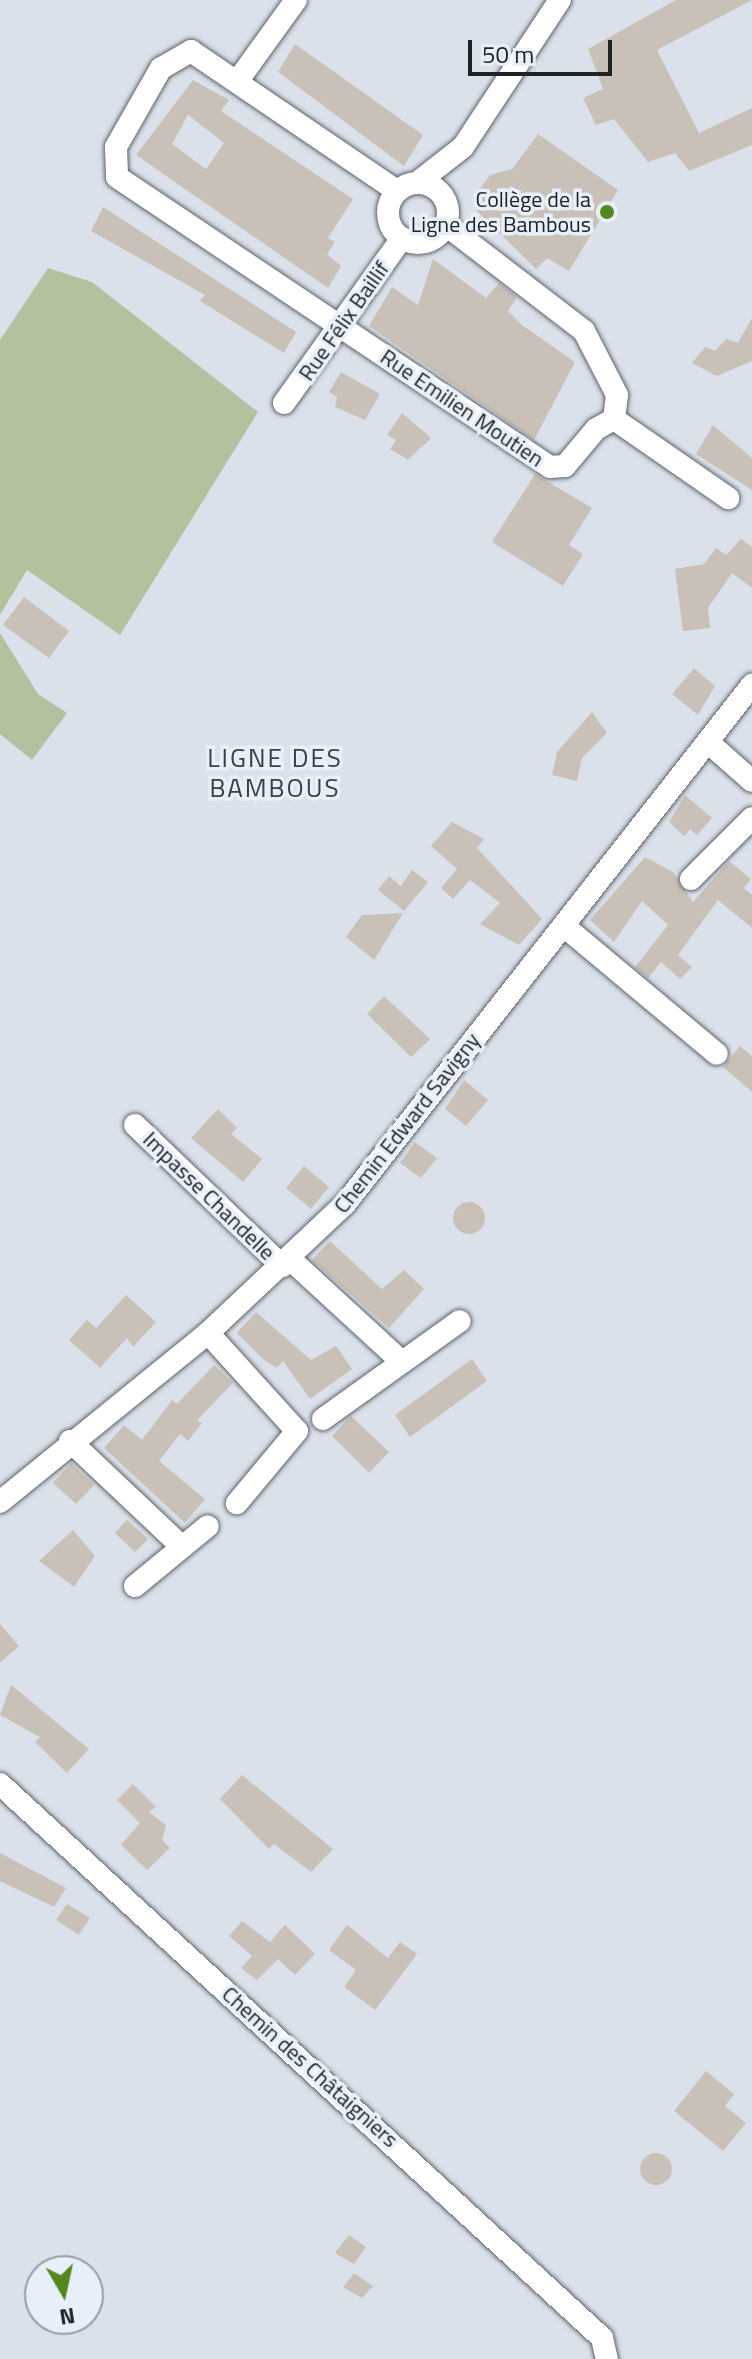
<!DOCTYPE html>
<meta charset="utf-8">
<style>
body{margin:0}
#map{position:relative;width:752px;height:2359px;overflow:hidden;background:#dae1eb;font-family:"Titillium Web",sans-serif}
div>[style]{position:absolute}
.green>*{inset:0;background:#b2c29f}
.building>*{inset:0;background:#c9c1b8}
.round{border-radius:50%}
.roads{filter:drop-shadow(0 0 2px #5d636b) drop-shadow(0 0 2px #5d636b)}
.street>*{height:22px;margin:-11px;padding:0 11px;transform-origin:11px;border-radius:11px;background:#fff}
.street>.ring{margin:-11px;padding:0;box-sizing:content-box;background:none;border:22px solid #fff;border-radius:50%}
.dots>*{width:22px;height:22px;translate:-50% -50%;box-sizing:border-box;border:4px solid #e7eff8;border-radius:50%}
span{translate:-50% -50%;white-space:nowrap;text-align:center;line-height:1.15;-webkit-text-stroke:7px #e7eff8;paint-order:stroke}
.poi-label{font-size:22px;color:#202326}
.right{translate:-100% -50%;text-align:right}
.street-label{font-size:22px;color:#202326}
.quarter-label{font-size:26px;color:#3a4048;letter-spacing:2px}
.north{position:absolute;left:24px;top:2255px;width:80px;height:80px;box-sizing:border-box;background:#e7eff8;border:2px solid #979da4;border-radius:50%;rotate:171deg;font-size:22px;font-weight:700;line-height:32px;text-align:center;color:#202326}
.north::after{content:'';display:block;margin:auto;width:28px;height:36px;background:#54871e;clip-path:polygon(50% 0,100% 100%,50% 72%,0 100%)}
.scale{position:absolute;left:468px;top:40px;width:144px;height:36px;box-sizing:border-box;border:4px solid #202326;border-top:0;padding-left:10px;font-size:24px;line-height:28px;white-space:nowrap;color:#202326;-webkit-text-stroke:6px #e7eff8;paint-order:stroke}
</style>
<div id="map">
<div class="green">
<i style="clip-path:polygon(48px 268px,92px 282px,258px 412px,120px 635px,27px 570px,0 615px,0 340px)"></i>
<i style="clip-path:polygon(0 633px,38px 694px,67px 713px,32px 760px,0 734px)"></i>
</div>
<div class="building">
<i style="clip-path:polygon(676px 0,752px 0,657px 50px,699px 133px,752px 108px,752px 145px,689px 171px,675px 153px,648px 162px,614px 119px,596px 125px,583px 98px,603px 89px,588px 49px)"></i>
<i style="clip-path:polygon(295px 44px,423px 135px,404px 166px,278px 72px)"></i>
<i style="clip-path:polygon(evenodd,193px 80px,229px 100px,221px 111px,353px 199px,328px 238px,335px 242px,327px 254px,341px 266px,328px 288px,136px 155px,193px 80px,188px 115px,224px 143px,206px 169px,172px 144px,188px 115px)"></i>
<i style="clip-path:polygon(538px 134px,618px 190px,569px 271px,547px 258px,536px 269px,477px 211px,476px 194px,490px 175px,512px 169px)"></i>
<i style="clip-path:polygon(103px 207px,296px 332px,284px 353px,200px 301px,205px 295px,91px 231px)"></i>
<i style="clip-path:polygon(433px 259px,486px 298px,499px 283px,517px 297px,508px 311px,522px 325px,575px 362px,534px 440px,369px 326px,392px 287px,418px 305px)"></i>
<i style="clip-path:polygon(752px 318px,752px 361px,717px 376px,692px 363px,705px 347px,715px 351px,726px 339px,738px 343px)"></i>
<i style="clip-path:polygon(341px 372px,380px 394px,365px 420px,335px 407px,337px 397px,329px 392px)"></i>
<i style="clip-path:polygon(402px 413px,431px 438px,408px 460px,390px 449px,396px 440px,387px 435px)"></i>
<i style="clip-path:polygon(713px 425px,752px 458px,752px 490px,696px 454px)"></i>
<i style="clip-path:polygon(535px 474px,592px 508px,569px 545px,583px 554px,563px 586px,492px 542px)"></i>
<i style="clip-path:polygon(741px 539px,752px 547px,752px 588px,732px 573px,708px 608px,710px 628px,683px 631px,675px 569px,704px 564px,716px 548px,726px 555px)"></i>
<i style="clip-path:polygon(24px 597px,69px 631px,49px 658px,3px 625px)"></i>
<i style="clip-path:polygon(694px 668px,715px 686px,698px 715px,672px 694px)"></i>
<i style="clip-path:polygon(592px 712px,607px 733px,582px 758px,577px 781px,552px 775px,557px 752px)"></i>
<i style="clip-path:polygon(685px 795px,712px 818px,697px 835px,690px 829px,684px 836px,669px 822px)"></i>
<i style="clip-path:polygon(452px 822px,484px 839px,477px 848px,542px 919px,519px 945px,480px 924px,500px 903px,470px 880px,453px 899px,441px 888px,457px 869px,431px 846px)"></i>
<i style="clip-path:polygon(645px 857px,673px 872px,693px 902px,729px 861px,751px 879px,744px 888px,752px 895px,752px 928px,718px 900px,678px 955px,692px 967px,680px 979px,661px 962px,648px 978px,635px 967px,668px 925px,642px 901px,614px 942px,590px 920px)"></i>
<i style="clip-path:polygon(412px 870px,428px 882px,404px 911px,378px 890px,389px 876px,401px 886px)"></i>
<i style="clip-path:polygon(403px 913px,374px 960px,346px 937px,362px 915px)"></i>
<i style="clip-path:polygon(384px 996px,430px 1039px,411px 1057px,367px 1014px)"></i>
<i style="clip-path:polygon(740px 1046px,752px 1056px,752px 1092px,723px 1067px)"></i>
<i style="clip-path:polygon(464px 1080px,488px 1100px,466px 1126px,445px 1109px)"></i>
<i style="clip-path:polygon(218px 1109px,237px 1128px,231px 1134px,262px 1159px,243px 1182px,191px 1138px)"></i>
<i style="clip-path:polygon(415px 1142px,437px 1158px,421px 1178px,400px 1163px)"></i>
<i style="clip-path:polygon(304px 1166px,329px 1187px,311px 1209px,286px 1188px)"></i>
<i class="round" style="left:453px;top:1202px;width:32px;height:32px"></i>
<i style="clip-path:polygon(330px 1241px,382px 1289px,404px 1270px,424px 1289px,389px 1328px,312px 1260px)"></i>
<i style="clip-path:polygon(126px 1295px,156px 1322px,133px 1347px,127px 1338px,100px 1368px,69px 1340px,87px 1320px,96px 1328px)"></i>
<i style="clip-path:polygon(256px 1312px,311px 1360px,336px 1346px,352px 1369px,310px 1399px,283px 1361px,277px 1368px,264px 1360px,237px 1333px)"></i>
<i style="clip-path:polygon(472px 1359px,487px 1381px,410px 1437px,395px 1415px)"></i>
<i style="clip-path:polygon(214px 1365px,233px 1383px,197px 1420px,202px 1423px,188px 1441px,180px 1434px,159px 1461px,205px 1499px,185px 1523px,104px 1448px,124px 1425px,142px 1440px,172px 1400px,177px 1404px)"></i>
<i style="clip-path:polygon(351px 1416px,389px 1452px,369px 1473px,332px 1436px)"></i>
<i style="clip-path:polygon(71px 1463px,94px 1485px,76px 1504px,53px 1483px)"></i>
<i style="clip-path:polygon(127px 1520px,148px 1539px,135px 1552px,115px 1533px)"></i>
<i style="clip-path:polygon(73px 1530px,95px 1556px,74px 1587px,39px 1561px)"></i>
<i style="clip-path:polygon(0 1624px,19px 1646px,0 1663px)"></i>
<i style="clip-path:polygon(11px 1685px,89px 1749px,67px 1773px,35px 1742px,40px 1737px,0 1715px)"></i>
<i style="clip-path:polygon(242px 1775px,333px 1849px,311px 1872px,274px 1844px,269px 1849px,220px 1799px)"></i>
<i style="clip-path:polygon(133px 1784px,156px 1807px,149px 1812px,166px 1825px,162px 1840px,170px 1848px,147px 1870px,121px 1845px,140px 1823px,117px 1800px)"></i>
<i style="clip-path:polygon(0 1853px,66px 1888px,54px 1907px,0 1881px)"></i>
<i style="clip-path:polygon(67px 1904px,90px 1918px,79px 1935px,56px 1920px)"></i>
<i style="clip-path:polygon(242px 1921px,270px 1942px,285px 1925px,315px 1954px,295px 1975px,278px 1959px,257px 1980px,241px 1968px,252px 1956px,229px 1936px)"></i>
<i style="clip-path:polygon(347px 1925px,388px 1958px,400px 1942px,417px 1954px,375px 2010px,344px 1987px,356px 1970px,329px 1950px)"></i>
<i style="clip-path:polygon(706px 2071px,734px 2094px,725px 2106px,746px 2123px,723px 2151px,674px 2111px)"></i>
<i class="round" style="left:640px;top:2153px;width:32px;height:32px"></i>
<i style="clip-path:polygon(349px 2235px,366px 2247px,354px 2264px,335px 2253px)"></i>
<i style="clip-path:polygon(354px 2273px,373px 2286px,362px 2298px,343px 2287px)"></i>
</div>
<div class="roads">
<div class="street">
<i style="left:239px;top:79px;width:97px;rotate:-54.2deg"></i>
<i style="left:417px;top:183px;width:58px;rotate:-38deg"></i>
<i style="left:463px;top:147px;width:176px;rotate:-56.6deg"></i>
<i class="ring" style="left:388px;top:183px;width:38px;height:38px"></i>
<i style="left:397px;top:191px;width:249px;rotate:-145.8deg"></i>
<i style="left:191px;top:51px;width:34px;rotate:150deg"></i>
<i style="left:161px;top:68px;width:91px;rotate:119.7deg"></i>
<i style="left:116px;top:147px;width:30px;rotate:88deg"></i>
<i style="left:117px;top:177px;width:521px;rotate:33.81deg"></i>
<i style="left:550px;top:467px;width:15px;rotate:-4deg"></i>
<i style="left:565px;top:466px;width:48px;rotate:-50deg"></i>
<i style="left:596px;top:429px;width:21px;rotate:-29deg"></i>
<i style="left:446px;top:225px;width:174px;rotate:37.5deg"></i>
<i style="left:584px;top:331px;width:72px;rotate:62.7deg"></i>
<i style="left:617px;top:395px;width:24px;rotate:97deg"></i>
<i style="left:284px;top:403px;width:203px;rotate:-54.4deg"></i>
<i style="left:614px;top:419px;width:139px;rotate:34.7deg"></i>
<i style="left:709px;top:743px;width:57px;rotate:41.5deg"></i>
<i style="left:691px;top:879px;width:86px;rotate:-45deg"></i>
<i style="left:564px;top:926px;width:199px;rotate:39.9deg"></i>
<i style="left:135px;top:1125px;width:204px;rotate:43.8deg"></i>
<i style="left:290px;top:1259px;width:152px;rotate:42.6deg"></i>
<i style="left:208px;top:1333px;width:132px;rotate:47.8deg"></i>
<i style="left:297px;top:1431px;width:94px;rotate:129.8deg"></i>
<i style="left:323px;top:1419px;width:168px;rotate:-35.6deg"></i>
<i style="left:70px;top:1441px;width:154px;rotate:43.4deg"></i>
<i style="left:0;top:1502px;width:268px;rotate:-39.1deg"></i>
<i style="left:208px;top:1333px;width:188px;rotate:-43.3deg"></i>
<i style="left:345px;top:1204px;width:660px;rotate:-51.9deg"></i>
<i style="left:135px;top:1586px;width:94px;rotate:-39.4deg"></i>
<i style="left:0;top:1784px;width:818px;rotate:42.62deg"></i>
<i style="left:602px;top:2338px;width:22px;rotate:77deg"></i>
</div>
</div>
<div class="dots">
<i style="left:607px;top:212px;background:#54871e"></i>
</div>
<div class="poi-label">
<span class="right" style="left:591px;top:212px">Collège de la<br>Ligne des Bambous</span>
</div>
<div class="street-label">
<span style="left:344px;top:321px;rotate:-55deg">Rue Félix Baillif</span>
<span style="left:462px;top:408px;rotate:34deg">Rue Emilien Moutien</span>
<span style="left:407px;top:1123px;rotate:-52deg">Chemin Edward Savigny</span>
<span style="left:209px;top:1196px;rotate:44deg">Impasse Chandelle</span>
<span style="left:310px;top:2067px;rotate:42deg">Chemin des Châtaigniers</span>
</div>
<div class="quarter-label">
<span style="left:275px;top:773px">LIGNE DES<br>BAMBOUS</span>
</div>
<div class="north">N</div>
<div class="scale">50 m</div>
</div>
